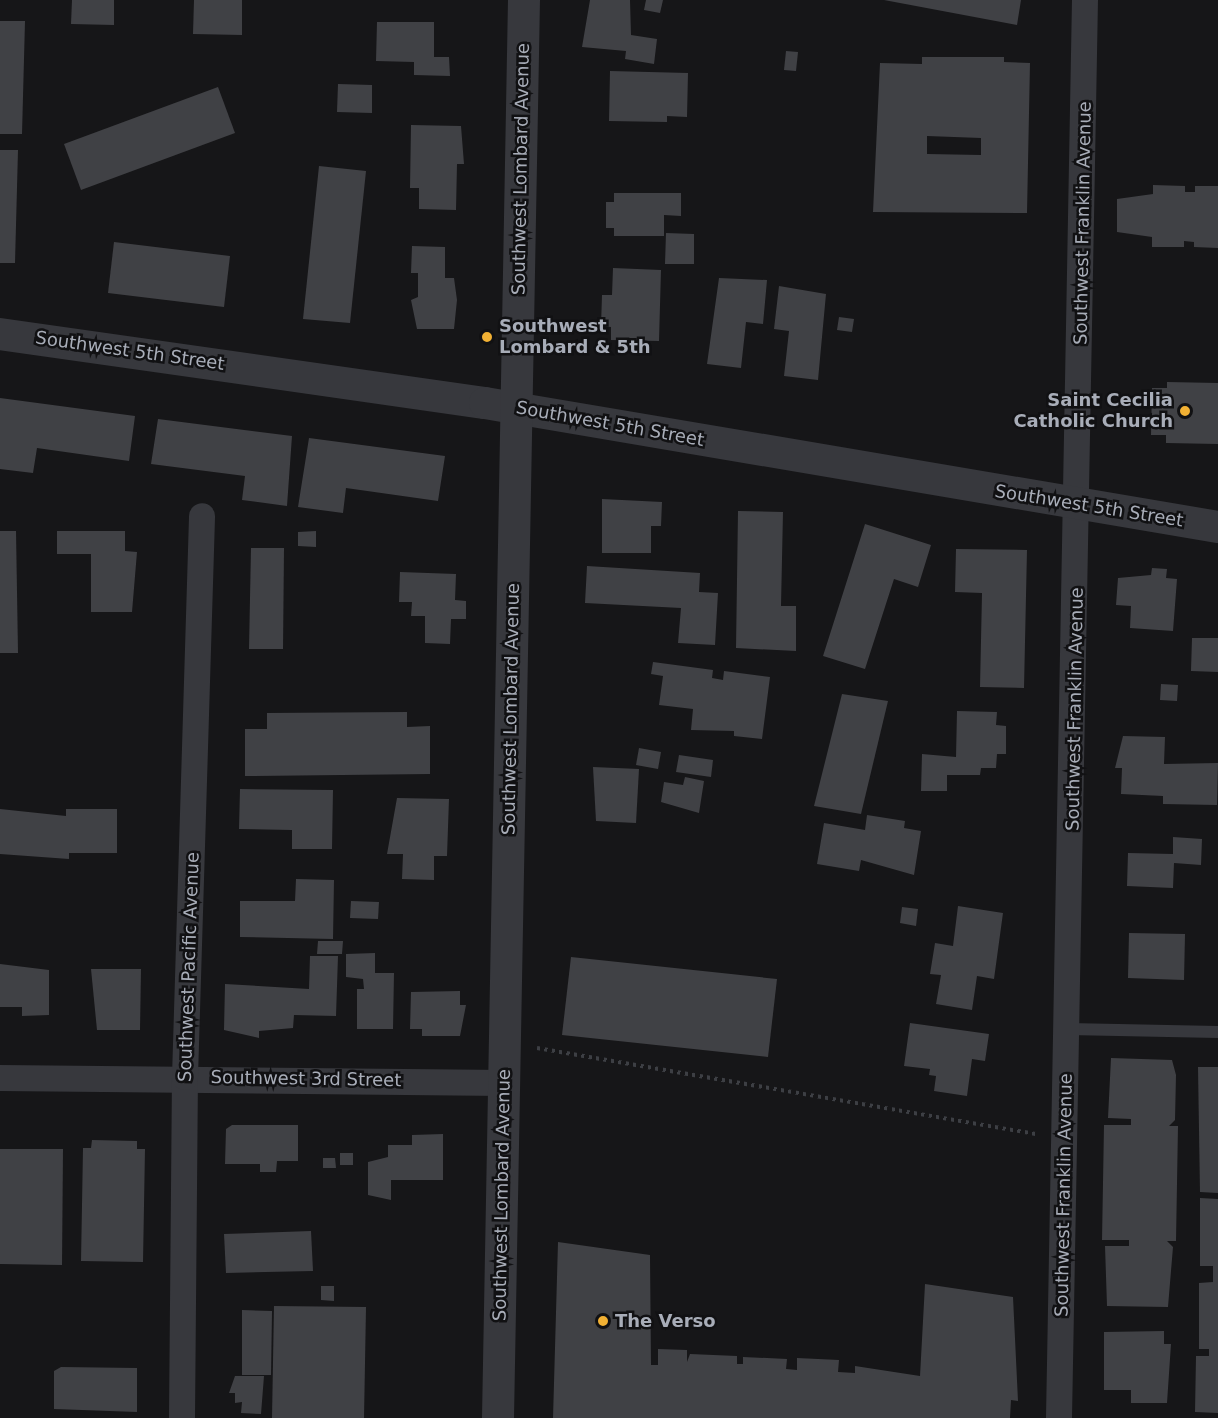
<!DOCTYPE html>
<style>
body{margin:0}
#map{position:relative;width:1218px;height:1418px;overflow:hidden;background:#161618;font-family:"DejaVu Sans",sans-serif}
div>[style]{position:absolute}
.building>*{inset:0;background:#404145}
.path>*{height:4px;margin-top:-2px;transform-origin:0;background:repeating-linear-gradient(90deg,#3d3f44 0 3px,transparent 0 7.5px)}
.service>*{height:12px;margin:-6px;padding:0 6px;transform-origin:6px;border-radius:6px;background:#37383d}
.minor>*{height:26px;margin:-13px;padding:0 13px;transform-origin:13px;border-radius:13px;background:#37383d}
.tertiary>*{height:32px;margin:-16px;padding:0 16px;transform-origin:16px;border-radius:16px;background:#37383d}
.dots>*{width:16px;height:16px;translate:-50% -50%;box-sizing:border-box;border:3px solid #111113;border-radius:50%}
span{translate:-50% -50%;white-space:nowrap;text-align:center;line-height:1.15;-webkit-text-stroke:5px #111113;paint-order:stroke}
.street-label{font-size:18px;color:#a8adb8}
.poi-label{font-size:18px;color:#a8adb8;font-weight:700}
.left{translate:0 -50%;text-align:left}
.right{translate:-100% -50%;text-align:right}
</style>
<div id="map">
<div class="building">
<i style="clip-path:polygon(72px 0,114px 0,114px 25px,71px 24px)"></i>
<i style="clip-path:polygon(194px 0,242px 0,242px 35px,193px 34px)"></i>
<i style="clip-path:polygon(590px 0,630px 0,631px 35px,657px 39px,654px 64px,625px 59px,626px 51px,582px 47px)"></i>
<i style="clip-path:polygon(646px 0,663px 0,660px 13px,644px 10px)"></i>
<i style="clip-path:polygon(884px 0,1021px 0,1017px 25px)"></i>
<i style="clip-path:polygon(0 21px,25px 21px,22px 134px,0 134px)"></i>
<i style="clip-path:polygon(377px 22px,434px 22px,434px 57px,449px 57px,450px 76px,414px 75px,414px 62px,376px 61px)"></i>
<i style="clip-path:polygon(786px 51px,798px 52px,796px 71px,784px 70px)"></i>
<i style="clip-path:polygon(evenodd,922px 57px,1004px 57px,1004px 62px,1030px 63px,1027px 213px,873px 212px,880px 63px,922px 64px,922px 57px,927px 136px,981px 138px,981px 155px,927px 154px,927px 136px)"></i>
<i style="clip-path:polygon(610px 71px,688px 73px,687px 117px,667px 116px,667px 122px,609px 121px)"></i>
<i style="clip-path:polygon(338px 84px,372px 85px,372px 113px,337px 112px)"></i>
<i style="clip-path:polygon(218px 87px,235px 133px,81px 190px,64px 144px)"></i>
<i style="clip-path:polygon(411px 125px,461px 126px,464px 164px,457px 164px,456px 210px,419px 209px,419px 188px,410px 188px)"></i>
<i style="clip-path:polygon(0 150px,18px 150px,15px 263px,0 263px)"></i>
<i style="clip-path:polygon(319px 166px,366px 171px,350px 323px,303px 319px)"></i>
<i style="clip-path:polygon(1153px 185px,1185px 186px,1185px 192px,1195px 192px,1195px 186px,1218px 186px,1218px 248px,1194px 247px,1194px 242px,1184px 241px,1184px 247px,1152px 247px,1152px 237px,1117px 232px,1117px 199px,1153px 194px)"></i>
<i style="clip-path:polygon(614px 193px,681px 193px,681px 216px,664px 215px,664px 236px,614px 236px,614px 228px,606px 228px,606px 202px,614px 202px)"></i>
<i style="clip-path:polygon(666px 233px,694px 234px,694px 264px,665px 264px)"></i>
<i style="clip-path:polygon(114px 242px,230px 256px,224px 307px,108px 293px)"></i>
<i style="clip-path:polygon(412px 246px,445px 247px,445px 278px,454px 278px,457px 300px,454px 329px,417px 329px,411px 300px,418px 297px,418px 273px,411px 273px)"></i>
<i style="clip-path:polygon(613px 268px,661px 270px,659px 341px,611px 340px,611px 327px,601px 326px,602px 295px,612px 295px)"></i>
<i style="clip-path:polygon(719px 278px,767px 280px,763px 324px,746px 322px,741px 368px,707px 364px)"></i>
<i style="clip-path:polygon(779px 286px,826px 294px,818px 380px,784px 376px,789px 331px,774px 329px)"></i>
<i style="clip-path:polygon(839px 317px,854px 319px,852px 332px,837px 330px)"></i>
<i style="clip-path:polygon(1167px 382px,1218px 383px,1218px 444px,1166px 443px,1166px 435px,1151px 435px,1152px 388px,1167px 388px)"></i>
<i style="clip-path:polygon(0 398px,135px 416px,129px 461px,37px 448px,33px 473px,0 469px)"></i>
<i style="clip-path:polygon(158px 419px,292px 436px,287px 506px,242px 500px,245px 476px,151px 464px)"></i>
<i style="clip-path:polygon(309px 438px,445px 456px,438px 501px,346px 488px,343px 513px,298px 507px)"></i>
<i style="clip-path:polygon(602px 499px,662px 502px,661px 526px,651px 526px,651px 553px,602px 553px)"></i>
<i style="clip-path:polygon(738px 511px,783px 512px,781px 606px,796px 606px,796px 651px,736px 648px)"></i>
<i style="clip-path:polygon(865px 524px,931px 545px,918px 587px,894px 579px,865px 669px,823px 656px)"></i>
<i style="clip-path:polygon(0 531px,16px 531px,18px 653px,0 653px)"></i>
<i style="clip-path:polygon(57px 531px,125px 531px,125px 551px,137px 552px,132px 612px,91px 612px,91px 554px,57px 554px)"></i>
<i style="clip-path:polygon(316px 531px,316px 547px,298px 546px,298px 532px)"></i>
<i style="clip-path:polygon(251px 548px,284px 548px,283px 649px,249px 649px)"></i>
<i style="clip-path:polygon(956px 549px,1027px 550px,1024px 688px,980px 687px,982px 593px,955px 592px)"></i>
<i style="clip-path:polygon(587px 566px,700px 573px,699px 592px,718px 593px,715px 645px,678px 643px,681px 608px,585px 603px)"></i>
<i style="clip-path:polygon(1152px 568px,1167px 569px,1166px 578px,1177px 579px,1173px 631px,1130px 628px,1131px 606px,1116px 605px,1118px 578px,1151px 575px)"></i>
<i style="clip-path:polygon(400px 572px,456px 574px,455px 600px,466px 601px,466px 619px,451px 619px,450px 644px,425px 643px,425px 616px,411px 616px,412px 602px,399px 602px)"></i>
<i style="clip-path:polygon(1192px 638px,1218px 638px,1218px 672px,1191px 671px)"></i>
<i style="clip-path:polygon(653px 662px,713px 670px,712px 678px,723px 680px,724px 671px,770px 677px,762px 739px,734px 736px,734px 731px,691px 730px,693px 709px,659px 705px,663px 676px,651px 674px)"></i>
<i style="clip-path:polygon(1161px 684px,1178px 685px,1177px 701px,1160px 700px)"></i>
<i style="clip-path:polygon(842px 694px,888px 701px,861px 814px,814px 806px)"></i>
<i style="clip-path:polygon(957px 711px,997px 712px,996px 725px,1006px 726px,1006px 754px,997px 754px,996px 768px,981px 768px,980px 775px,947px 775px,947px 791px,921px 791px,922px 754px,956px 757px)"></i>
<i style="clip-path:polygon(407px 712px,407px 727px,430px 726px,430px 774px,245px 776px,245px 729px,267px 729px,267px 713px)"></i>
<i style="clip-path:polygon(1123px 736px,1165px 737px,1164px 764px,1218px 763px,1217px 805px,1163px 804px,1163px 796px,1121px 794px,1122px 768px,1115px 768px)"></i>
<i style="clip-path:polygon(639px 748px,661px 752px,658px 769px,636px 765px)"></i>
<i style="clip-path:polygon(679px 755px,713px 760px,711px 777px,676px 772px)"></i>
<i style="clip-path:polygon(593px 767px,639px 769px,636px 823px,596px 821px)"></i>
<i style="clip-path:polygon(685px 777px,704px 781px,699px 813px,661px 802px,664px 782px,683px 785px)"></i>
<i style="clip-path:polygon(240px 789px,333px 790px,332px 849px,292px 849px,292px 830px,239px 829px)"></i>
<i style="clip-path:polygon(397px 798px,449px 799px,447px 856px,434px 856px,434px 880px,402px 879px,403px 854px,387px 854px)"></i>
<i style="clip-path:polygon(0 809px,66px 816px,66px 809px,117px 809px,117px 853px,69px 853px,69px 859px,0 854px)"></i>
<i style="clip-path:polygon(867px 815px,905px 821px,904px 828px,921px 831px,914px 875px,861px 860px,859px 871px,817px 864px,824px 823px,865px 830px)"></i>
<i style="clip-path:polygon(1173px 837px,1202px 839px,1201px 865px,1174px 863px,1173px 888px,1127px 886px,1128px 853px,1173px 854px)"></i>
<i style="clip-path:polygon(296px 879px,334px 880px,333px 939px,240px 937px,240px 901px,295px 901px)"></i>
<i style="clip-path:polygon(351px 901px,379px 902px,378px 919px,350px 918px)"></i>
<i style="clip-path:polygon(958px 906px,1003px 913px,994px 979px,977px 976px,972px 1010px,936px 1004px,941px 975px,930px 974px,935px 943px,953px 946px)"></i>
<i style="clip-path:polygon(902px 907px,918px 909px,916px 926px,900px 923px)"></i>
<i style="clip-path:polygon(1129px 933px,1185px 934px,1184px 980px,1128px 978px)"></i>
<i style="clip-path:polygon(318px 941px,343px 941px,342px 954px,317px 954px)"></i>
<i style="clip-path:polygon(375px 953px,375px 973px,394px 973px,393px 1029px,357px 1029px,357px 989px,364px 989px,363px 979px,346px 977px,346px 954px)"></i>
<i style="clip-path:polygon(310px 956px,338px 956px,336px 1016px,294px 1015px,293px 1028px,259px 1031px,259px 1038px,224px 1030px,225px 984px,309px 989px)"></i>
<i style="clip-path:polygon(571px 957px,777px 979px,768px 1057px,562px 1035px)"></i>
<i style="clip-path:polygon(0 964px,49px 970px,49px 1015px,22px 1016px,22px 1007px,0 1007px)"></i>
<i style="clip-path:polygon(91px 969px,141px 969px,140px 1030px,97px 1030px)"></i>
<i style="clip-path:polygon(460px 991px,460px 1005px,466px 1005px,460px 1036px,422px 1036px,422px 1029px,410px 1029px,411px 992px)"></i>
<i style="clip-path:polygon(910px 1023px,989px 1034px,985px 1061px,972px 1059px,967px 1096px,934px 1091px,936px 1076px,929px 1075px,930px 1069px,904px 1066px)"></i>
<i style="clip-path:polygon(1111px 1058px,1172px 1060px,1176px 1075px,1175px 1120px,1169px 1126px,1178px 1126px,1176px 1241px,1167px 1241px,1173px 1247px,1168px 1307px,1107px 1306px,1105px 1246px,1129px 1246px,1129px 1240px,1102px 1240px,1104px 1125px,1131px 1125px,1131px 1119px,1108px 1118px)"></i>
<i style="clip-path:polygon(1198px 1067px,1218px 1067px,1218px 1193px,1200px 1192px)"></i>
<i style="clip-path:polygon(232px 1125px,298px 1125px,298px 1161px,277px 1161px,276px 1172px,260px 1172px,260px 1164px,225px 1164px,226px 1129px)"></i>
<i style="clip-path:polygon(443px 1134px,443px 1180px,391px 1180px,391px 1200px,368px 1195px,368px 1162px,388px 1157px,388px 1145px,412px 1145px,412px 1135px)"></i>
<i style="clip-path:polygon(92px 1140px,137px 1141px,137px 1149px,145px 1149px,143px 1262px,81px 1261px,83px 1148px,91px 1148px)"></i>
<i style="clip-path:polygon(0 1149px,63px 1149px,62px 1265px,0 1264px)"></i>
<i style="clip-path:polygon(340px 1153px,353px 1153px,353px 1165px,340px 1165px)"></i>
<i style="clip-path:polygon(323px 1158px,335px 1158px,336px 1168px,323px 1168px)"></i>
<i style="clip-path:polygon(1200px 1198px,1218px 1199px,1218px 1413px,1195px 1412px,1196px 1356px,1209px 1356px,1209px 1349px,1199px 1349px,1199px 1283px,1213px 1282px,1213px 1266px,1200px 1266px)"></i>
<i style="clip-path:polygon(311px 1231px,313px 1271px,226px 1273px,224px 1234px)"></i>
<i style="clip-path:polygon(558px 1242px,650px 1255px,651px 1365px,658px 1365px,658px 1349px,687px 1350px,687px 1362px,690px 1354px,737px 1356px,737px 1364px,743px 1364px,743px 1357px,787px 1359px,786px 1369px,797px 1370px,797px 1358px,839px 1360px,838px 1372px,855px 1373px,855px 1366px,920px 1376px,925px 1284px,1013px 1297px,1018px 1401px,1011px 1400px,1010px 1418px,553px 1418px)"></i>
<i style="clip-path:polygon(321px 1286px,334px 1286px,334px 1301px,321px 1300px)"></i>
<i style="clip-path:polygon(274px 1306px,366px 1307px,364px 1418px,272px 1418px)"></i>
<i style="clip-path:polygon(242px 1310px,272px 1311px,271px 1375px,242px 1375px)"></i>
<i style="clip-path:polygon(1164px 1331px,1164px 1344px,1171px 1344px,1167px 1403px,1131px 1403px,1131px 1390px,1104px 1390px,1104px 1332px)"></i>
<i style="clip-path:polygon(61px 1367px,137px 1368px,137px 1412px,54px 1409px,54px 1371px)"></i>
<i style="clip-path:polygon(235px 1376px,264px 1376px,261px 1414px,241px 1413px,242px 1402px,235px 1403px,235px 1393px,229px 1393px)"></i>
</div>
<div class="path">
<i style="left:537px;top:1048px;width:506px;rotate:9.78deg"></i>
</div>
<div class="service">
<i style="left:1068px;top:1029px;width:150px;rotate:1.1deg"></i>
</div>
<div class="minor">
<i style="left:0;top:1078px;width:505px;rotate:0.57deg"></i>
<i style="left:182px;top:1418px;width:341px;rotate:-89.5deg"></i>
<i style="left:185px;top:1077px;width:561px;rotate:-88.26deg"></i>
<i style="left:1059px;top:1418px;width:1418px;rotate:-88.95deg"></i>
</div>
<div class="tertiary">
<i style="left:0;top:334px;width:490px;rotate:8.1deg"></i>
<i style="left:485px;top:403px;width:743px;rotate:9.6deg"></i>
<i style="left:498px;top:1418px;width:1418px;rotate:-88.95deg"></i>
</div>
<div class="dots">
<i style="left:487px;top:337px;background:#f2b134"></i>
<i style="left:1185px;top:411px;background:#f2b134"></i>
<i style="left:603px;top:1321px;background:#f2b134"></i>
</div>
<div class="street-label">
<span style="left:521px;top:169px;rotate:-89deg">Southwest Lombard Avenue</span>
<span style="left:1083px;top:223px;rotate:-89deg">Southwest Franklin Avenue</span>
<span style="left:130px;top:351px;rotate:8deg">Southwest 5th Street</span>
<span style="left:610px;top:424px;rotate:10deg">Southwest 5th Street</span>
<span style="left:1089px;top:506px;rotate:9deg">Southwest 5th Street</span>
<span style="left:511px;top:709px;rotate:-89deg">Southwest Lombard Avenue</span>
<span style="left:1075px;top:709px;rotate:-89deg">Southwest Franklin Avenue</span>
<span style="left:189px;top:967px;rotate:-88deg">Southwest Pacific Avenue</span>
<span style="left:306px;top:1079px;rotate:1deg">Southwest 3rd Street</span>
<span style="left:502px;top:1195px;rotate:-89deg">Southwest Lombard Avenue</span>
<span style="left:1064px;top:1195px;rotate:-89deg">Southwest Franklin Avenue</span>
</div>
<div class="poi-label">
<span class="left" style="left:499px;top:337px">Southwest<br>Lombard &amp; 5th</span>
<span class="right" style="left:1173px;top:411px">Saint Cecilia<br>Catholic Church</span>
<span class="left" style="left:615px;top:1321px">The Verso</span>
</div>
</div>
